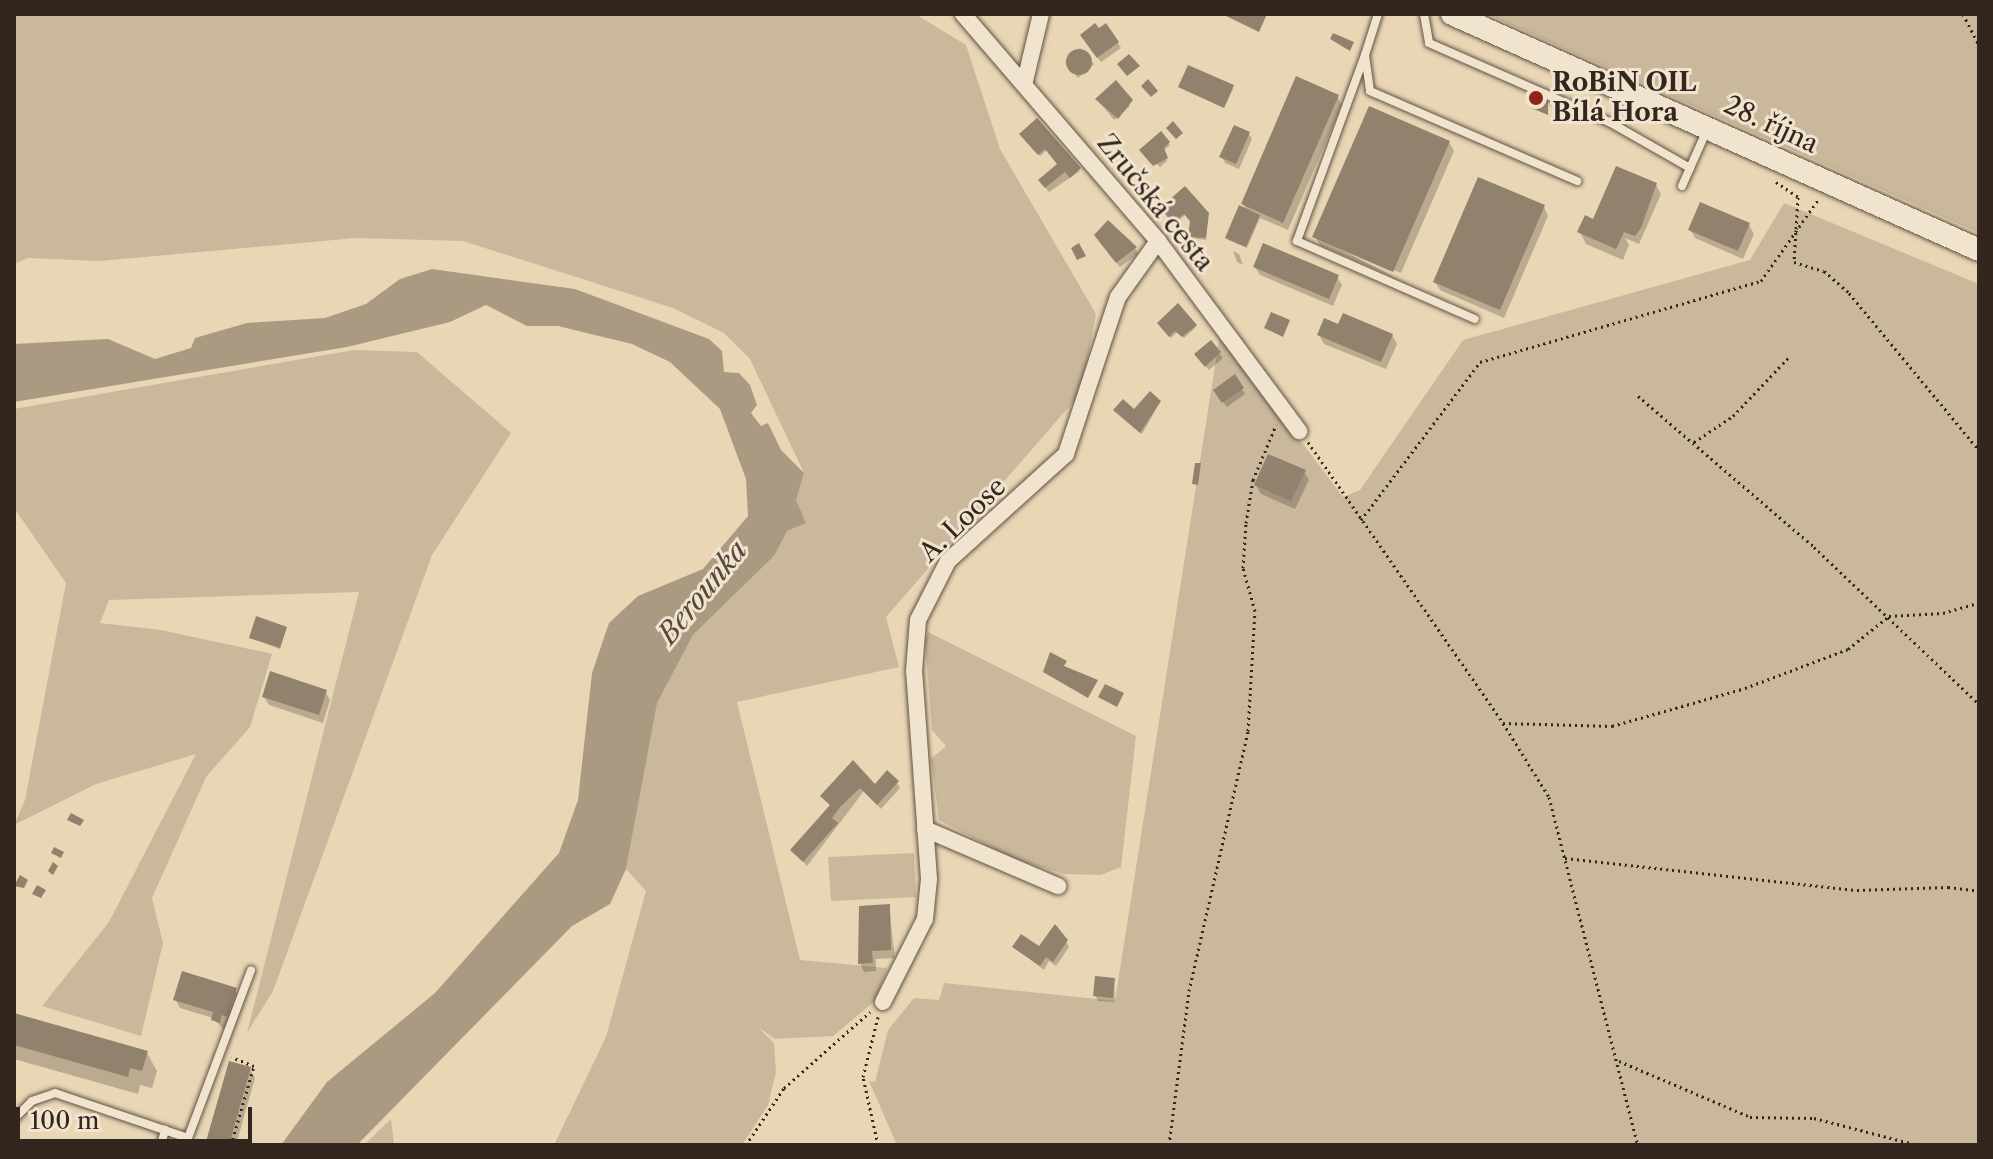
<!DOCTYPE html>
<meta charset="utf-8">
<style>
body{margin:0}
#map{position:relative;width:1993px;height:1159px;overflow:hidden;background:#e9d6b5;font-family:"Libre Caslon Text",serif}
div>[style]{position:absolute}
.green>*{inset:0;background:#cab89c}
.water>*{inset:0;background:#ab9a82}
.shadow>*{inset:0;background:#0003}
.building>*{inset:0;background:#91826d}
.round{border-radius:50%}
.path>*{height:3px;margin-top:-1.5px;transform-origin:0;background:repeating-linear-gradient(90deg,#32261f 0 2px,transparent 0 6px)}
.roads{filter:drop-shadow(0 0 2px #605244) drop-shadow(0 0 2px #605244)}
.service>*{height:8px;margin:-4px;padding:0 4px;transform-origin:4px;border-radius:4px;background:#f1e4cf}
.minor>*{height:16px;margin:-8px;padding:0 8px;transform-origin:8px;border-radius:8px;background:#f1e4cf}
.secondary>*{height:22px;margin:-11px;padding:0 11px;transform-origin:11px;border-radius:11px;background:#f1e4cf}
.dots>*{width:22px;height:22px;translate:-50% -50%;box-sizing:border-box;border:4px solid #f1e4cf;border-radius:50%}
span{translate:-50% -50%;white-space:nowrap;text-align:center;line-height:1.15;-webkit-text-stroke:6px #f1e4cf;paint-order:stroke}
.poi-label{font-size:26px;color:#32261f;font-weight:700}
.left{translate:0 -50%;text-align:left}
.street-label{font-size:26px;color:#32261f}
.water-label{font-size:28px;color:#56493d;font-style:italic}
.frame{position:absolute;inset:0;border:16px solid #32261f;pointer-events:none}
.scale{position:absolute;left:16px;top:1107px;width:236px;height:36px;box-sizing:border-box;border:4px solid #32261f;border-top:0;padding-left:10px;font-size:24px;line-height:28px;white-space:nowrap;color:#32261f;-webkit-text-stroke:6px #f1e4cf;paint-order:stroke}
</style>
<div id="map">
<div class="green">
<i style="clip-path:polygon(14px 14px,915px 14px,966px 45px,1000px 149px,1096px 314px,1081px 393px,886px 617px,899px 667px,737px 702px,800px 960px,887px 968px,876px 1000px,833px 1036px,775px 1039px,758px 1027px,774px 1043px,776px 1072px,768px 1105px,742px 1145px,554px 1145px,606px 1037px,646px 891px,626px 869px,656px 703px,693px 635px,774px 556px,804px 473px,750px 359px,724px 333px,673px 308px,463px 241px,356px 238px,99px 261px,28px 258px,14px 264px)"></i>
<i style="clip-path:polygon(1487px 14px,1979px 14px,1979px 233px)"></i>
<i style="clip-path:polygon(1784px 203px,1979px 284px,1979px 1145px,897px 1145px,869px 1081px,875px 1082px,888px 1030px,914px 998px,939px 1000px,944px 983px,1115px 1001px,1220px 334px,1343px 497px,1360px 490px,1463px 340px,1750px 260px)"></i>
<i style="clip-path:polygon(354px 350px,417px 352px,511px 433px,432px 555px,273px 991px,247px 1033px,359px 592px,109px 600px,100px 623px,161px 630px,272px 654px,250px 727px,206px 777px,152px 898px,163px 943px,141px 1036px,42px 1006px,109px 922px,196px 754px,96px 784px,14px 825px,25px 800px,66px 583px,14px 508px,14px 409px)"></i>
<i style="clip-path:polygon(928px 632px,1136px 736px,1121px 867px,1101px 875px,1064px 874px,1016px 860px,939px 820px,931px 759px,946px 746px,932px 730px,925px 640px)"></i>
<i style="clip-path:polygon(914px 853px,916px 897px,831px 901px,828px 857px)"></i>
<i style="clip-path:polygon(391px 1119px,394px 1145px,364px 1145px)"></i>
</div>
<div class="water">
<i style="clip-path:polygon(432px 269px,575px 289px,709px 339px,722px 351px,724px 372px,739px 373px,750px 385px,757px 405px,751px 413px,761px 426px,768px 423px,781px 450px,804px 473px,796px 500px,806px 523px,787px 531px,774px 556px,693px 635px,657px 703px,626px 869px,610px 904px,572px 926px,357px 1145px,281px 1145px,327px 1082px,435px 993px,559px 853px,578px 800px,592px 673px,609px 623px,638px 596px,703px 569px,748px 516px,746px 479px,720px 409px,670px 362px,632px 344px,558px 326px,527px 326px,486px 305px,450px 322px,347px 347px,14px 402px,14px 344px,108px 339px,155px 359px,191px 348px,195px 338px,247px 323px,325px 318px,366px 304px,400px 279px)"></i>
</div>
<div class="shadow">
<i style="clip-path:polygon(1085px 41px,1118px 43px,1121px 48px,1101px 62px)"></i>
<i style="clip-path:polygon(1080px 48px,1094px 64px,1078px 78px,1065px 62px)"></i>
<i style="clip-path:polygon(1116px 83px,1130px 106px,1114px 120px,1097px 99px)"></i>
<i style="clip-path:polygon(1180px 87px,1232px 87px,1233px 89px,1224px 108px)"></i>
<i style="clip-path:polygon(1337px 96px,1342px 105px,1288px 230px,1260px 218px,1247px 248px,1228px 240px,1247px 211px,1243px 204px)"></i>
<i style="clip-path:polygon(1037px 121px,1080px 171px,1049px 192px,1043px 185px,1058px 165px,1047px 150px,1040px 156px,1021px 134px)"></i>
<i style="clip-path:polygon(1161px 134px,1170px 145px,1164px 150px,1167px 161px,1160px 167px,1142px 152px)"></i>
<i style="clip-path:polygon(1249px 134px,1252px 139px,1239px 169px,1225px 163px,1222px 157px)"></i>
<i style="clip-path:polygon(1449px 142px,1454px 151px,1401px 273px,1319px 238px,1398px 279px,1320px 245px,1315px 237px)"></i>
<i style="clip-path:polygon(1656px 185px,1661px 194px,1639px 244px,1625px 238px,1629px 245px,1623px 260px,1586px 244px,1580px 232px)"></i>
<i style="clip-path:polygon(1544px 207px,1548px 216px,1504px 318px,1440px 290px,1435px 282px)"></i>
<i style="clip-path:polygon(1163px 209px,1208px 214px,1206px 240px,1192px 238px,1192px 221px,1186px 214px,1175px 224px)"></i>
<i style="clip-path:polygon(1749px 225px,1754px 234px,1743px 259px,1695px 238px,1690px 229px)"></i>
<i style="clip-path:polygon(1135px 248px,1138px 254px,1120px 267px,1108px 253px)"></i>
<i style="clip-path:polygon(1233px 251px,1239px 254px,1243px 265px,1237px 262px)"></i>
<i style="clip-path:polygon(1255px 267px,1337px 277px,1342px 285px,1333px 306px,1260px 275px)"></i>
<i style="clip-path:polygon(1178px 306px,1196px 327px,1184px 338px,1177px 332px,1171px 338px,1159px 324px)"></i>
<i style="clip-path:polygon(1339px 327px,1392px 335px,1397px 344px,1386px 369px,1324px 344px,1319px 335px)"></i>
<i style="clip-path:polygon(1210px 343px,1223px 358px,1209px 370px,1200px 360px)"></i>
<i style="clip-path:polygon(1234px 377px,1245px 394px,1227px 407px,1215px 390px)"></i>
<i style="clip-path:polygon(1160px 402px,1142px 434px,1117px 413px,1135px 412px)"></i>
<i style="clip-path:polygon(1304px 472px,1309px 480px,1295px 509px,1261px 494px,1256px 485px)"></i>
<i style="clip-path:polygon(286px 629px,280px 649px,251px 638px)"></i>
<i style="clip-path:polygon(325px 691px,330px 700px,323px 723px,269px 705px,264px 697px)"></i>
<i style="clip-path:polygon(853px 763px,875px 787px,897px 782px,900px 788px,881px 809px,864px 791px,807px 866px,793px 850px,832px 807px,822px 796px)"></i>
<i style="clip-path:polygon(889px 907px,895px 958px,876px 959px,876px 971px,864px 972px,860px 963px)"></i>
<i style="clip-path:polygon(1066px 941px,1069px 947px,1056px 966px,1049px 961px,1044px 970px,1014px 947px,1040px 949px)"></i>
<i style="clip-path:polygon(1114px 980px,1115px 1002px,1098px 1001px,1095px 995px)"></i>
<i style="clip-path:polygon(235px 990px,240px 998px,232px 1024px,227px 1023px,224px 1030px,213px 1018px,180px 1008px,175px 999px)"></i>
<i style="clip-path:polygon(14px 1015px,147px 1053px,157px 1071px,152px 1088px,140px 1085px,138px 1094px,14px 1059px)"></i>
<i style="clip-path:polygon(250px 1069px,255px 1078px,236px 1145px,207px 1145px)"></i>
</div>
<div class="building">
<i style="clip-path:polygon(1222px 14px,1267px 14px,1259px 32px)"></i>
<i style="clip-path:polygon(1095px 23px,1099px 28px,1106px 23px,1119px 42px,1097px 58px,1080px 35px)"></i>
<i style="clip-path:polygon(1333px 33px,1354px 42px,1350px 51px,1330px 39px)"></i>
<i class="round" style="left:1066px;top:49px;width:26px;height:26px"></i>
<i style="clip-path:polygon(1129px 54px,1140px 66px,1127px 76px,1117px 64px)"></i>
<i style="clip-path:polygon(1188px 65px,1234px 85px,1224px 108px,1178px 87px)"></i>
<i style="clip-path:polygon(1296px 76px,1339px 95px,1283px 223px,1241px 204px)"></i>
<i style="clip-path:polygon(1148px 79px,1158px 91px,1151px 97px,1141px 86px)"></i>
<i style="clip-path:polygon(1116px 80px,1133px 100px,1118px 119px,1095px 99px)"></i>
<i style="clip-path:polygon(1535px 93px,1548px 99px,1548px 115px,1529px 107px)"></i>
<i style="clip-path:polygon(1369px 106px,1450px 141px,1393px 272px,1312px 237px)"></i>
<i style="clip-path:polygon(1037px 118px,1081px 168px,1070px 178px,1065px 172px,1045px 188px,1038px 180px,1057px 164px,1045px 149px,1038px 155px,1019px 134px)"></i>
<i style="clip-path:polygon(1173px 121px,1183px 133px,1176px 139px,1166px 128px)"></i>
<i style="clip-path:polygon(1234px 125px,1250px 132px,1236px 164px,1219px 157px)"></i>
<i style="clip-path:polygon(1161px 131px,1170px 142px,1164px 148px,1168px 158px,1153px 166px,1139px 150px)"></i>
<i style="clip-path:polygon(1616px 166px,1657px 183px,1641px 228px,1635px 236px,1624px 232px,1616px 249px,1577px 232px,1585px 215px,1593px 219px)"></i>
<i style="clip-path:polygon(1478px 177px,1545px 205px,1500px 310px,1433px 282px)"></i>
<i style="clip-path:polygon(1185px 186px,1209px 213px,1206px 238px,1188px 237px,1190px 221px,1184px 214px,1173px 223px,1160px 208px)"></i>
<i style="clip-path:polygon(1700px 202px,1750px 223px,1738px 251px,1688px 230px)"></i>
<i style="clip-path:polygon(1239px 205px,1260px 215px,1246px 247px,1225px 238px)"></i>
<i style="clip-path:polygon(1108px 220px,1137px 247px,1116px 263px,1094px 235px)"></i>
<i style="clip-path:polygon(1079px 243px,1086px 256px,1077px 260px,1071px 248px)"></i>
<i style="clip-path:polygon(1263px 243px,1339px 275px,1329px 299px,1253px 267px)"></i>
<i style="clip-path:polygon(1178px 303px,1197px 325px,1182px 337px,1175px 331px,1169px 337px,1157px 323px)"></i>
<i style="clip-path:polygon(1271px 312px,1290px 320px,1283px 337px,1264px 328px)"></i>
<i style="clip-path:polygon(1343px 313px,1393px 334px,1381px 362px,1317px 335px,1324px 318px,1338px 324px)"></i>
<i style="clip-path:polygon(1211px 340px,1221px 352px,1205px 367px,1194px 354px)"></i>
<i style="clip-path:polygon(1235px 374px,1244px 388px,1222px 403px,1213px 390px)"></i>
<i style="clip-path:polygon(1150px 391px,1161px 401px,1140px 433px,1113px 410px,1123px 399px,1134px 409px)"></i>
<i style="clip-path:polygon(1268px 454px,1306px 470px,1291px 501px,1254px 485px)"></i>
<i style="clip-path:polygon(1195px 463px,1201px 463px,1198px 485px,1192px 484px)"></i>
<i style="clip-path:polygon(256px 616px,287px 627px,280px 648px,249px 638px)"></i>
<i style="clip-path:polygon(1050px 652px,1067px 661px,1064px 666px,1098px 680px,1088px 698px,1043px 672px)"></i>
<i style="clip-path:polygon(270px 671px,327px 690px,319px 715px,262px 697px)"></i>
<i style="clip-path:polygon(1105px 684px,1124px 693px,1117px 707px,1098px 697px)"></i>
<i style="clip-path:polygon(853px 760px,875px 784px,887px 770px,899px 781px,877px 805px,860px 788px,840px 807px,832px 818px,838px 823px,803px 862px,790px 850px,830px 805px,820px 796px)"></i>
<i style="clip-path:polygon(71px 813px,84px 820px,80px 826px,67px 820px)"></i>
<i style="clip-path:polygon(54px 847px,64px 852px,61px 858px,51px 853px)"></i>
<i style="clip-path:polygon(53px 862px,58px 866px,53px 875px,48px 871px)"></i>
<i style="clip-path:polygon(20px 875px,28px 880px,24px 888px,14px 886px)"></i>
<i style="clip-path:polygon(37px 885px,46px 890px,41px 898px,32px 894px)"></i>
<i style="clip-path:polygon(890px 904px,891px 950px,872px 951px,873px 963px,858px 964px,859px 906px)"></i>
<i style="clip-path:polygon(1055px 924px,1068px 940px,1053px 962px,1046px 957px,1040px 966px,1012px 947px,1021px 934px,1039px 946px)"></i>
<i style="clip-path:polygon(182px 971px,237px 988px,227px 1017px,222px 1015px,220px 1023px,211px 1020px,213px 1012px,173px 1000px)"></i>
<i style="clip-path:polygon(1095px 976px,1115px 978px,1113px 998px,1093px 996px)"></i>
<i style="clip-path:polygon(14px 1013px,148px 1051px,142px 1071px,130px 1068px,128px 1077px,14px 1045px)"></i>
<i style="clip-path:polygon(229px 1061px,251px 1067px,229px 1145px,205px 1145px)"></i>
</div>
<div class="path">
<i style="left:1963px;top:14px;width:35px;rotate:63deg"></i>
<i style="left:1776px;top:182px;width:27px;rotate:34deg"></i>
<i style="left:1798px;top:197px;width:65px;rotate:93.5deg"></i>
<i style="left:1794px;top:262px;width:31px;rotate:17deg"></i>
<i style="left:1824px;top:271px;width:33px;rotate:41deg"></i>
<i style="left:1849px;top:293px;width:204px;rotate:50.4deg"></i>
<i style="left:1638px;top:396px;width:232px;rotate:40.6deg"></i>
<i style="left:1814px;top:547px;width:228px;rotate:43.6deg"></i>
<i style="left:1308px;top:442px;width:342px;rotate:55.2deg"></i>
<i style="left:1503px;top:723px;width:87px;rotate:58.1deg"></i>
<i style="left:1549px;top:797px;width:359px;rotate:75.7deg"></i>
<i style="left:1694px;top:442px;width:47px;rotate:-33.7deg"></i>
<i style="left:1733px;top:416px;width:80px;rotate:-46.5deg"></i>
<i style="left:1361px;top:520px;width:198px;rotate:-53deg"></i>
<i style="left:1480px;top:362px;width:292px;rotate:-16.1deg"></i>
<i style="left:1761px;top:281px;width:99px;rotate:-54.9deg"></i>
<i style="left:1503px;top:723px;width:109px;rotate:1.6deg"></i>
<i style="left:1612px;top:726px;width:138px;rotate:-15.9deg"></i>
<i style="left:1745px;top:688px;width:110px;rotate:-20.7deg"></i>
<i style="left:1848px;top:649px;width:53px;rotate:-38.8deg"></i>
<i style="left:1889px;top:616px;width:54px;rotate:-3.2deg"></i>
<i style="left:1943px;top:613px;width:37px;rotate:-16deg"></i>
<i style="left:1565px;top:858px;width:294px;rotate:6.3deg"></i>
<i style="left:1857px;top:890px;width:91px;rotate:-1.9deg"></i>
<i style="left:1948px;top:887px;width:31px;rotate:7deg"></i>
<i style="left:1619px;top:1061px;width:142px;rotate:23.1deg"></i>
<i style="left:1750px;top:1117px;width:64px;rotate:0.9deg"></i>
<i style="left:1814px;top:1118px;width:107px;rotate:14.6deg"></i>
<i style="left:231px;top:1145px;width:82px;rotate:-73.8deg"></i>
<i style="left:254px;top:1066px;width:24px;rotate:-158deg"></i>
<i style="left:746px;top:1145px;width:69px;rotate:-56.3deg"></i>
<i style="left:784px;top:1088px;width:115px;rotate:-41.5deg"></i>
<i style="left:878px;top:1145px;width:70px;rotate:-102.4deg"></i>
<i style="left:863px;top:1077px;width:62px;rotate:-76deg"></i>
<i style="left:1169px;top:1145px;width:155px;rotate:-82.6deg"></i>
<i style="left:1189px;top:991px;width:267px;rotate:-77.2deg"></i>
<i style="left:1248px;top:731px;width:120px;rotate:-86.7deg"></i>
<i style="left:1255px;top:611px;width:45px;rotate:-105.6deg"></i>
<i style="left:1243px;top:568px;width:45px;rotate:-86.2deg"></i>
<i style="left:1246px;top:523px;width:44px;rotate:-80.8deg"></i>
<i style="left:1253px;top:480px;width:60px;rotate:-67.3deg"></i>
</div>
<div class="roads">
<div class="service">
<i style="left:1378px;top:14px;width:43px;rotate:107.6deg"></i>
<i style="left:1365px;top:55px;width:36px;rotate:82deg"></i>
<i style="left:1370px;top:91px;width:226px;rotate:23.5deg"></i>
<i style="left:1424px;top:14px;width:29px;rotate:80deg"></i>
<i style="left:1429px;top:43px;width:199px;rotate:23.7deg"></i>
<i style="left:1611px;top:123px;width:91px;rotate:29.7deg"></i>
<i style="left:1365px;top:55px;width:198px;rotate:110.1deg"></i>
<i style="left:1297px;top:241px;width:194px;rotate:23.7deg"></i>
<i style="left:1682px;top:186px;width:59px;rotate:-66deg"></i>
<i style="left:14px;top:1119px;width:25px;rotate:-45deg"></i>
<i style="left:32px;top:1101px;width:24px;rotate:-19deg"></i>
<i style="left:55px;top:1093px;width:140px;rotate:18.7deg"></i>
<i style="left:188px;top:1138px;width:179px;rotate:-69.4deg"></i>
<i style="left:161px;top:1145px;width:16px;rotate:-75deg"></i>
</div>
<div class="minor">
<i style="left:963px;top:14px;width:299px;rotate:49.3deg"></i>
<i style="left:1158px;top:241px;width:237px;rotate:53.4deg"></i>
<i style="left:1025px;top:81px;width:69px;rotate:-76.6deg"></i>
<i style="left:925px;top:829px;width:145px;rotate:23.2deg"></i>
<i style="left:883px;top:1002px;width:93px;rotate:-63.2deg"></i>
<i style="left:925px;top:919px;width:40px;rotate:-84.3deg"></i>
<i style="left:929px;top:879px;width:209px;rotate:-94.1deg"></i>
<i style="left:914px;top:671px;width:51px;rotate:-85.5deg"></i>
<i style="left:918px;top:620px;width:66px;rotate:-63deg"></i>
<i style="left:948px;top:561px;width:159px;rotate:-42.2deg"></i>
<i style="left:1066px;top:454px;width:165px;rotate:-71.7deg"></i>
<i style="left:1118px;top:297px;width:69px;rotate:-54.5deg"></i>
</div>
<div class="secondary">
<i style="left:1452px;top:14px;width:577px;rotate:24.12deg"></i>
</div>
</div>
<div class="dots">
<i style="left:1536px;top:98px;background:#8f2418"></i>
</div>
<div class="poi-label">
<span class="left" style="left:1552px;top:98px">RoBiN OIL<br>Bílá Hora</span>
</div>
<div class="street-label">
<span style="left:1771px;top:125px;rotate:25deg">28. října</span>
<span style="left:1155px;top:203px;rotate:51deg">Zručská cesta</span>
<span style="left:963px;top:520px;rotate:-44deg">A. Loose</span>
</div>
<div class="water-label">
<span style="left:702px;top:592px;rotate:-51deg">Berounka</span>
</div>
<div class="frame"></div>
<div class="scale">100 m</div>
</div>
